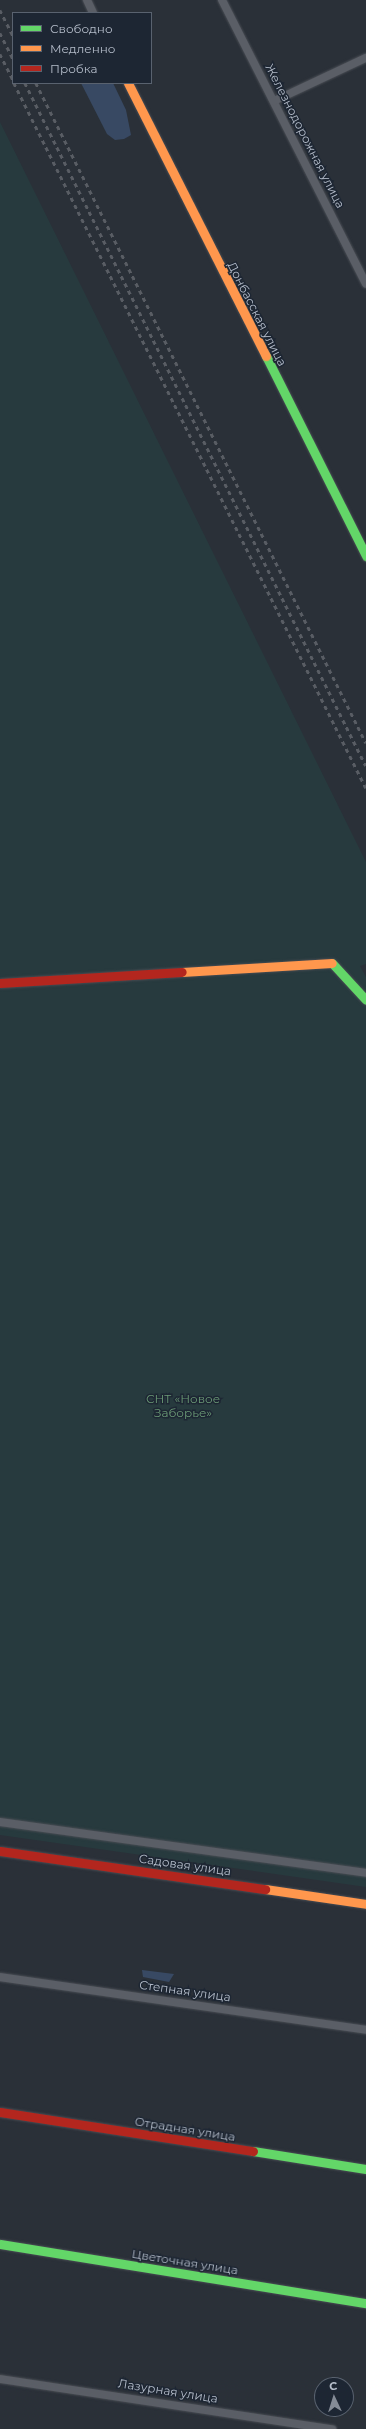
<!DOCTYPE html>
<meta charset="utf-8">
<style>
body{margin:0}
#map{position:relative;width:366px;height:2429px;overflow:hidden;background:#2a3038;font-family:Montserrat,sans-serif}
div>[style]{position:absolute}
.green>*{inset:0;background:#273a3e}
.water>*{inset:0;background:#384963}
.roads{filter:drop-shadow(0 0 1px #484c53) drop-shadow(0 0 1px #484c53)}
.street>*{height:8px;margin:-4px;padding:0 4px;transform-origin:4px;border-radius:4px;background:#5a5e66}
.fast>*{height:9px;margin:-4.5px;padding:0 4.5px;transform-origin:4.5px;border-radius:4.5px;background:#63d668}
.slow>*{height:9px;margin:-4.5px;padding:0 4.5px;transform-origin:4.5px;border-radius:4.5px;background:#ff974d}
.jam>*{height:9px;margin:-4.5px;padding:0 4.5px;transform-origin:4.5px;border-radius:4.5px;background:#b3261e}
.rail>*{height:2.5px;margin-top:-1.25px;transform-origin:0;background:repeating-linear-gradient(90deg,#595d64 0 4px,transparent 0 8px)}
span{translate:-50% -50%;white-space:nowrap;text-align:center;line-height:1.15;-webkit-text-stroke:3px #1d2633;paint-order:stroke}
.street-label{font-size:12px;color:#b4bcc9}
.park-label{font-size:12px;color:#6b9a76}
.legend{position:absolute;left:12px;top:12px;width:140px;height:72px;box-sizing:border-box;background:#1d2633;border:1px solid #59626f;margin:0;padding:5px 7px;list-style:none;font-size:12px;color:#b4bcc9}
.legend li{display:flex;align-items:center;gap:8px;height:20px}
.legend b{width:20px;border:1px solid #59626f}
.north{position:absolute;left:314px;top:2377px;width:40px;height:40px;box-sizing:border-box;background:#1d2633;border:1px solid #59626f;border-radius:50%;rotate:356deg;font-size:11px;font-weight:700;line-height:16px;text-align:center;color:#b4bcc9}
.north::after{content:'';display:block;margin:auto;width:14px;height:18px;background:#848b96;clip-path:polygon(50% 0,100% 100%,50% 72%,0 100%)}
</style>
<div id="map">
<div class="green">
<i style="clip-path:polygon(0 122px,366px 862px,366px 964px,360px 966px,366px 977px,366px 1887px,0 1835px)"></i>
</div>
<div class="water">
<i style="clip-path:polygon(81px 83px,113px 83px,126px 110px,131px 135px,124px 139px,115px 140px,107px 134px)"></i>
<i style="clip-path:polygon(142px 1970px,174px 1974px,169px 1982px,143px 1977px)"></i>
</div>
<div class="roads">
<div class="street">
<i style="left:87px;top:0;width:14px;rotate:65deg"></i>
<i style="left:222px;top:0;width:318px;rotate:63.1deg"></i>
<i style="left:274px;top:101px;width:102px;rotate:-25.1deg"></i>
<i style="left:0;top:1822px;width:370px;rotate:7.9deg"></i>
<i style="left:0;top:1977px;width:370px;rotate:8.2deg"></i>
<i style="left:0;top:2379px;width:336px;rotate:8.6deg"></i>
</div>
<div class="fast">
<i style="left:266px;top:356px;width:224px;rotate:63.4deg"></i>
<i style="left:332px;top:963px;width:50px;rotate:47.4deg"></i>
<i style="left:253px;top:2151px;width:114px;rotate:9.1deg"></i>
<i style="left:0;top:2244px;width:371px;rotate:9.2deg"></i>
</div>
<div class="slow">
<i style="left:128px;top:83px;width:306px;rotate:63.2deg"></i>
<i style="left:182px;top:972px;width:150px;rotate:-3.4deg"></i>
<i style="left:265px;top:1889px;width:102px;rotate:8.4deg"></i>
</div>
<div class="jam">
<i style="left:0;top:983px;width:182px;rotate:-3.5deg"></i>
<i style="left:0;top:1851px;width:268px;rotate:8.2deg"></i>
<i style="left:0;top:2112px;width:256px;rotate:8.8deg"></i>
</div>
</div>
<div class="rail">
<i style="left:0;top:10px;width:29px;rotate:63deg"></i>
<i style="left:0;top:33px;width:29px;rotate:63deg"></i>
<i style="left:0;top:54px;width:29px;rotate:63deg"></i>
<i style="left:14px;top:83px;width:788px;rotate:63.47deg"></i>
<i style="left:25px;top:83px;width:763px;rotate:63.47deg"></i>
<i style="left:36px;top:83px;width:738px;rotate:63.43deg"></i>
</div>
<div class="street-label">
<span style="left:305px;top:136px;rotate:63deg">Железнодорожная улица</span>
<span style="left:257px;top:314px;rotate:63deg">Донбасская улица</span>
<span style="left:185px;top:1865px;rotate:8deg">Садовая улица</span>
<span style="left:185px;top:1991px;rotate:8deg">Степная улица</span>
<span style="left:185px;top:2129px;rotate:9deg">Отрадная улица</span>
<span style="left:185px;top:2262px;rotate:9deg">Цветочная улица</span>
<span style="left:168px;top:2391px;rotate:9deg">Лазурная улица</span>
</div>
<div class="park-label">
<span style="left:183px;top:1406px">СНТ «Новое<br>Заборье»</span>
</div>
<ul class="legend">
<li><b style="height:5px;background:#63d668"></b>Свободно</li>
<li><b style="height:5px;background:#ff974d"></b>Медленно</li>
<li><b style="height:5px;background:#b3261e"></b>Пробка</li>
</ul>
<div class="north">С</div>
</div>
